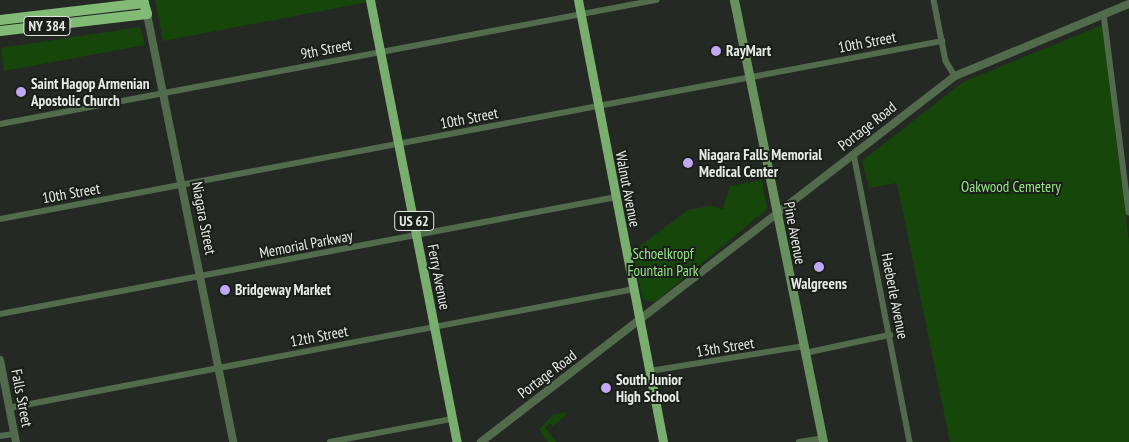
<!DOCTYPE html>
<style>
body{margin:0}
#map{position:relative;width:1129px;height:442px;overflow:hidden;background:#242a23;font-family:"PT Sans Narrow",sans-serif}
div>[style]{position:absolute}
.green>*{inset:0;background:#164609}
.minor>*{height:5.5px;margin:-2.75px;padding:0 2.75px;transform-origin:2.75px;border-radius:2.75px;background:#526b4d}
.tertiary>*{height:8px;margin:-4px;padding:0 4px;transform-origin:4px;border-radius:4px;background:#526b4d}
.secondary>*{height:9px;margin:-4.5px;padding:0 4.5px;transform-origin:4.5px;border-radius:4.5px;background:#699160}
.primary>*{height:9px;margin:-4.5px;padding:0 4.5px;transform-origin:4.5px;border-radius:4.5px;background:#7aae6f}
.trunk>*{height:10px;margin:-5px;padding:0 5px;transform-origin:5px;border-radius:5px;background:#82bb76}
.dots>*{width:14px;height:14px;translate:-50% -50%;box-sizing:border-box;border:2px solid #1a2019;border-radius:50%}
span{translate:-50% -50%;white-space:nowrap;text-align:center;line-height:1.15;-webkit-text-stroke:4px #1a2019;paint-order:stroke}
.shield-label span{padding:1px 4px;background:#1a2019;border:1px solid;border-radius:4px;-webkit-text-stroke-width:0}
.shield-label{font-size:14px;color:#e7ebe6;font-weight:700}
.street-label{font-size:15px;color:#e7ebe6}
.poi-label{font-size:15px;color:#e7ebe6;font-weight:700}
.left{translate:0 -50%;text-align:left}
.park-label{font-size:15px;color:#98e785}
</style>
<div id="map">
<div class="green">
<i style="clip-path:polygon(155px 0,379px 0,163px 41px)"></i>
<i style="clip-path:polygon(1102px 25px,1129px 242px,1129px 442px,950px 442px,897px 183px,869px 188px,862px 161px,963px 82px)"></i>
<i style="clip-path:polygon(140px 27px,145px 45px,4px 71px,1px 48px)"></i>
<i style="clip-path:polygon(762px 180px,767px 209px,655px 302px,643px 300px,633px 251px,688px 210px,709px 206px,723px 209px,730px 186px)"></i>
<i style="clip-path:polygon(565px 412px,566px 415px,553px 426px,550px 423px,545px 427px,556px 442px,548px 442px,539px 429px,553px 415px)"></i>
</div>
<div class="minor">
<i style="left:934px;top:0;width:62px;rotate:78.9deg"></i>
<i style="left:946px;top:61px;width:17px;rotate:59deg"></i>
<i style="left:1104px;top:14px;width:200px;rotate:82.8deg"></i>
<i style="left:0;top:124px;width:668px;rotate:-10.7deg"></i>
<i style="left:854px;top:154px;width:293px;rotate:79deg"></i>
<i style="left:0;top:219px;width:959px;rotate:-10.7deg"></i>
<i style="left:0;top:314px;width:627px;rotate:-10.75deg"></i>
<i style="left:805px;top:353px;width:87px;rotate:-12deg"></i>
<i style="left:650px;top:371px;width:156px;rotate:-9.2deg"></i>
<i style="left:9px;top:408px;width:636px;rotate:-10.78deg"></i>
<i style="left:0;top:436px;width:15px;rotate:-8deg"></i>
<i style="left:330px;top:442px;width:124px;rotate:-10.7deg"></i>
<i style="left:799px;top:442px;width:24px;rotate:-9deg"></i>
</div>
<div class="tertiary">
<i style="left:147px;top:14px;width:437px;rotate:78.6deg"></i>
<i style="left:0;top:360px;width:84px;rotate:79deg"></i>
<i style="left:481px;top:442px;width:599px;rotate:-37.67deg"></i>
<i style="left:955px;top:76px;width:188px;rotate:-22.5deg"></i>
</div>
<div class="secondary">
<i style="left:734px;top:0;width:451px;rotate:78.6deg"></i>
</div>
<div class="primary">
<i style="left:370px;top:0;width:450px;rotate:78.9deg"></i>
<i style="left:578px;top:0;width:450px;rotate:79.1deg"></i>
</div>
<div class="trunk">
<i style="left:0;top:20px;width:145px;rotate:-6.7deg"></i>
<i style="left:0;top:31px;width:148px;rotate:-6.6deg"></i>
<i style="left:147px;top:14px;width:15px;rotate:-106deg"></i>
</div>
<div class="dots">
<i style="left:716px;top:51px;background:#c0a8f4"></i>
<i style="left:21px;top:92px;background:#c0a8f4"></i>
<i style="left:688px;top:163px;background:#c0a8f4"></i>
<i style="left:819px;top:267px;background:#c0a8f4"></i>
<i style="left:225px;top:290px;background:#c0a8f4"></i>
<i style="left:606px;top:388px;background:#c0a8f4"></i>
</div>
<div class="shield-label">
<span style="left:47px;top:26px">NY 384</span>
<span style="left:414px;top:221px">US 62</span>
</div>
<div class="street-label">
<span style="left:867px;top:42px;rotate:-11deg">10th Street</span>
<span style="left:326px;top:49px;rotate:-11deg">9th Street</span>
<span style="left:469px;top:118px;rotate:-11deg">10th Street</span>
<span style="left:867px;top:126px;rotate:-38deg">Portage Road</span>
<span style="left:628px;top:189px;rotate:79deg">Walnut Avenue</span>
<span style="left:71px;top:193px;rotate:-10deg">10th Street</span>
<span style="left:204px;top:218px;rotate:79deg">Niagara Street</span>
<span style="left:795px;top:233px;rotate:79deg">Pine Avenue</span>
<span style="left:306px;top:244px;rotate:-11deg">Memorial Parkway</span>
<span style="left:439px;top:277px;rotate:79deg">Ferry Avenue</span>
<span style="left:895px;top:296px;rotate:79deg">Haeberle Avenue</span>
<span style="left:319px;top:336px;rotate:-11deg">12th Street</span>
<span style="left:725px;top:347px;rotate:-9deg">13th Street</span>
<span style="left:547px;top:374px;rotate:-37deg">Portage Road</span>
<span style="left:22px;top:398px;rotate:79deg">Falls Street</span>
</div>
<div class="poi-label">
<span class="left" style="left:726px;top:51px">RayMart</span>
<span class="left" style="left:31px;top:92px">Saint Hagop Armenian<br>Apostolic Church</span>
<span class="left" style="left:699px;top:163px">Niagara Falls Memorial<br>Medical Center</span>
<span style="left:819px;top:284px">Walgreens</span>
<span class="left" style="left:235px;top:290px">Bridgeway Market</span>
<span class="left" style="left:616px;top:388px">South Junior<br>High School</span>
</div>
<div class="park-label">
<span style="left:1011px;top:187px">Oakwood Cemetery</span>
<span style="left:663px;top:262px">Schoelkropf<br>Fountain Park</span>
</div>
</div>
